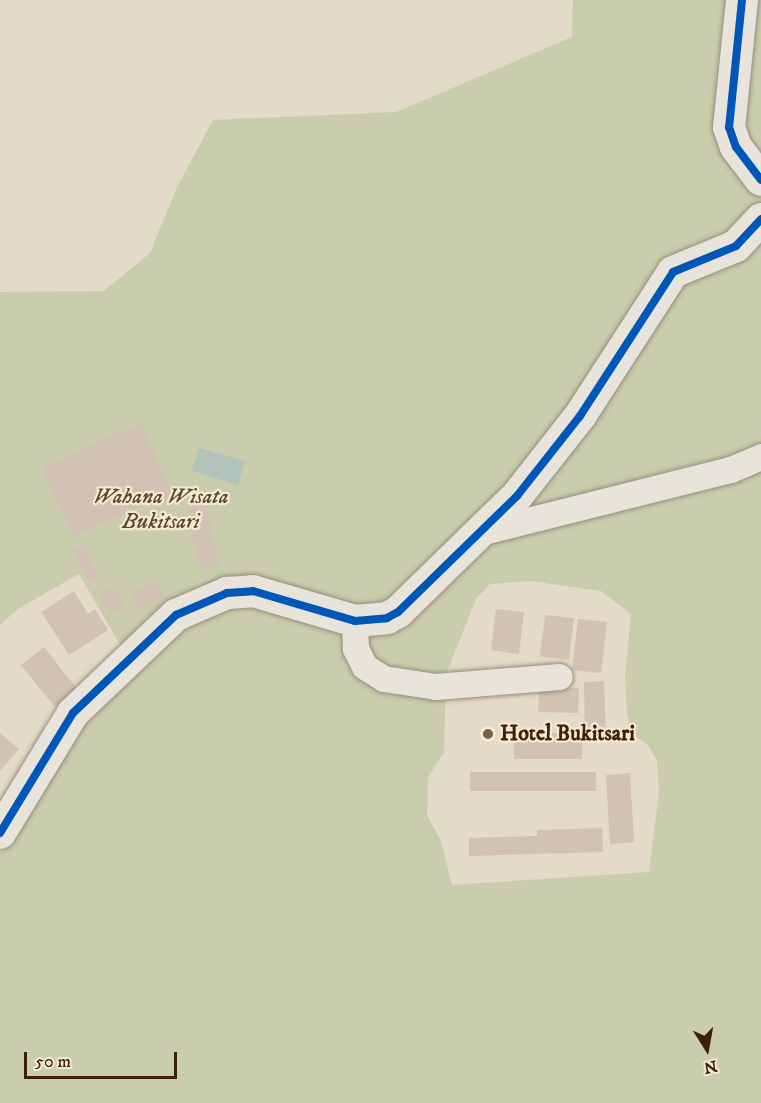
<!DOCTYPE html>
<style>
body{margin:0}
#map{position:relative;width:761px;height:1103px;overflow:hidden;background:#e3dac7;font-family:"IM FELL DW Pica",serif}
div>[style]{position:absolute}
.green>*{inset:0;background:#c9cdab}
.water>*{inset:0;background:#b1c4bc}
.building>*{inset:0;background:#d2c2b3}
.roads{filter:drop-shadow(0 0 2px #978d7f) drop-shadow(0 0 2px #978d7f)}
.minor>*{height:26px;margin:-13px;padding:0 13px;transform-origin:13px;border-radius:13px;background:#e9e4db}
.tertiary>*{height:32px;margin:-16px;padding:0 16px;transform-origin:16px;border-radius:16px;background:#e9e4db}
.cycleway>*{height:8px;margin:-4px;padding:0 4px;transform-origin:4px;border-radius:4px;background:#0057b8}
.dots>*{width:16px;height:16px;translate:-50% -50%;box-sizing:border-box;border:3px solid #f5e9d3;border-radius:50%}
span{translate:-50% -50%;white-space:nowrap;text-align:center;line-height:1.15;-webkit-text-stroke:4.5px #f5e9d3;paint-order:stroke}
.park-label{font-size:22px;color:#5b4829;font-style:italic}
.poi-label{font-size:22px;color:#3d2005;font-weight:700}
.left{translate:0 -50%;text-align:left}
.north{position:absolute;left:677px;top:1019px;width:60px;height:60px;-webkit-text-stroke:4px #f5e9d3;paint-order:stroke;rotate:169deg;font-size:16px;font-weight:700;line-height:24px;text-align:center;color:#3d2005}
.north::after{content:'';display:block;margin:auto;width:21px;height:27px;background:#3d2005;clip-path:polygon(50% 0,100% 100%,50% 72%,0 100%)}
.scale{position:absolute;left:24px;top:1052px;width:153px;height:27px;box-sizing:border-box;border:3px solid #3d2005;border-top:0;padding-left:8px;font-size:18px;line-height:21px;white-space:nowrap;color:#3d2005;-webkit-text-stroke:4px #f5e9d3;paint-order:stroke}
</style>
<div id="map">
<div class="green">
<i style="clip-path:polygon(evenodd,573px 0,761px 0,761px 1103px,0 1103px,0 854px,72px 727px,132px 665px,79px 574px,18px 609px,0 625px,0 292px,104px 291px,150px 253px,177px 187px,213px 120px,396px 112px,572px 37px,573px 0,530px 581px,601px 591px,631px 614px,625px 677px,627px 714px,632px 734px,648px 745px,657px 761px,659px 792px,649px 872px,452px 885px,441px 841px,427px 815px,428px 777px,444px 752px,446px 674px,476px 599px,490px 584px,530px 581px)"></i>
</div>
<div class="water">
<i style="clip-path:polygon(199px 448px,245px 461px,238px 485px,192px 471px)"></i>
</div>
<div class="building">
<i style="clip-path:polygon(140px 423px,173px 492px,74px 537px,41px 468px)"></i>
<i style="clip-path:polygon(206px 504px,219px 566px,200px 570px,187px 508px)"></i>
<i style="clip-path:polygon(83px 545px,100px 576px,89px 582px,72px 551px)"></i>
<i style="clip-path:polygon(155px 579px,164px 597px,140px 610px,131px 591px)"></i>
<i style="clip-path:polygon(113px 586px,125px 606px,111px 615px,98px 595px)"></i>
<i style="clip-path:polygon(74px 591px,88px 614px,95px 609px,108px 630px,69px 655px,41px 612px)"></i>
<i style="clip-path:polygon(496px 609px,524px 612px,519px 654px,491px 650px)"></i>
<i style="clip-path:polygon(545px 615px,574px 618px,569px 660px,540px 656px)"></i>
<i style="clip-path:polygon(578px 619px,607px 622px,601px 673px,572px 670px)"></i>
<i style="clip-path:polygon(44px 647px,77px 689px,55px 707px,21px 665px)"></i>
<i style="clip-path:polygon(604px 681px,606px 740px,585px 740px,584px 682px)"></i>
<i style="clip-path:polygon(539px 688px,579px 688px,578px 713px,538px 712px)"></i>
<i style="clip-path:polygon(0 733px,19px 749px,0 771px)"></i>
<i style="clip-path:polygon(514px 733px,582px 733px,582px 759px,514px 759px)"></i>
<i style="clip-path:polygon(470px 772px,596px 772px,596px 791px,470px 791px)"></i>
<i style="clip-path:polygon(630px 773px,634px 842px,610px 844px,606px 775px)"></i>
<i style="clip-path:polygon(602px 828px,603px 852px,469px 856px,469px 838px,537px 836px,537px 830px)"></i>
</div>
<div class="roads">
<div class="minor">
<i style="left:480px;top:533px;width:259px;rotate:-14.1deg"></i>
<i style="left:731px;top:470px;width:33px;rotate:-23deg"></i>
<i style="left:355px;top:621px;width:28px;rotate:88deg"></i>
<i style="left:356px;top:649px;width:20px;rotate:63deg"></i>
<i style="left:365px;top:667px;width:22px;rotate:32deg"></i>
<i style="left:384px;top:679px;width:53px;rotate:8.7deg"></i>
<i style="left:436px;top:687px;width:124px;rotate:-4.6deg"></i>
</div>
<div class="tertiary">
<i style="left:742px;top:0;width:128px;rotate:95.8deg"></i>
<i style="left:729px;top:127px;width:21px;rotate:71deg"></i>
<i style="left:736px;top:147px;width:41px;rotate:52.9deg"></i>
<i style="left:0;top:833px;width:140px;rotate:-58.7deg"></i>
<i style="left:73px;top:713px;width:142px;rotate:-43.6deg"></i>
<i style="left:176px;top:615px;width:56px;rotate:-23.3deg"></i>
<i style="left:227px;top:593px;width:26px;rotate:-4deg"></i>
<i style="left:253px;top:591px;width:106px;rotate:16.4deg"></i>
<i style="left:355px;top:621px;width:32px;rotate:-5deg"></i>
<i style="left:387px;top:618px;width:13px;rotate:-29deg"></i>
<i style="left:398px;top:612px;width:166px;rotate:-44.3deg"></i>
<i style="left:517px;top:496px;width:102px;rotate:-51.8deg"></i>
<i style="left:580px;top:416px;width:171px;rotate:-57.1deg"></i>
<i style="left:673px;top:272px;width:68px;rotate:-22.4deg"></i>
<i style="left:736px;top:246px;width:37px;rotate:-47deg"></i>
</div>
</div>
<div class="cycleway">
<i style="left:742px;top:0;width:128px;rotate:95.8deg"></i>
<i style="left:729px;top:127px;width:21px;rotate:71deg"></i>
<i style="left:736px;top:147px;width:41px;rotate:52.9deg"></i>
<i style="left:0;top:833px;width:140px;rotate:-58.7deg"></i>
<i style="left:73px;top:713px;width:142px;rotate:-43.6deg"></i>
<i style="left:176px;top:615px;width:56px;rotate:-23.3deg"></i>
<i style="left:227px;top:593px;width:26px;rotate:-4deg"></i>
<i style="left:253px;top:591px;width:106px;rotate:16.4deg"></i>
<i style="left:355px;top:621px;width:32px;rotate:-5deg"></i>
<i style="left:387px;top:618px;width:13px;rotate:-29deg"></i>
<i style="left:398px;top:612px;width:166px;rotate:-44.3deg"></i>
<i style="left:517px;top:496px;width:102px;rotate:-51.8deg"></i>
<i style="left:580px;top:416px;width:171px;rotate:-57.1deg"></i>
<i style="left:673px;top:272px;width:68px;rotate:-22.4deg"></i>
<i style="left:736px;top:246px;width:37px;rotate:-47deg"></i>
</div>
<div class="dots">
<i style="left:488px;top:734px;background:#776149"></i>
</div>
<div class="park-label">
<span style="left:161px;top:509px">Wahana Wisata<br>Bukitsari</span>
</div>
<div class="poi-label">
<span class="left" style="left:500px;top:734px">Hotel Bukitsari</span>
</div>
<div class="north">N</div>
<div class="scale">50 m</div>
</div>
